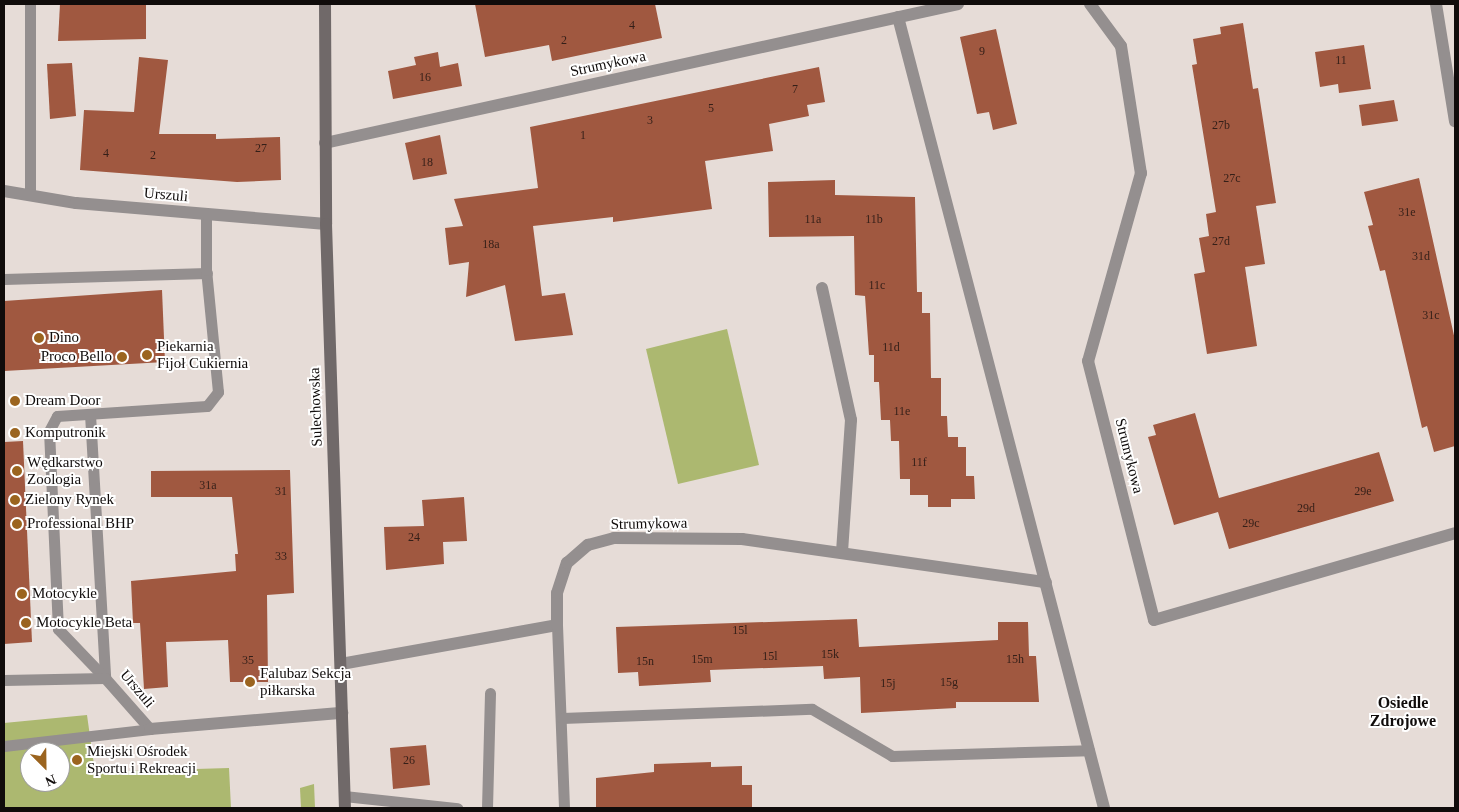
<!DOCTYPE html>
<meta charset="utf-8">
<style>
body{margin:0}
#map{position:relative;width:1459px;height:812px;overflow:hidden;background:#e6dcd7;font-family:Georgia,serif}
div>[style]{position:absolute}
.green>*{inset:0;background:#acb870}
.building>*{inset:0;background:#a05840}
.lane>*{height:11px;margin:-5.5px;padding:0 5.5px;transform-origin:5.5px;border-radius:5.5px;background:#948f8f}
.street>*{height:12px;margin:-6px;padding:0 6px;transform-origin:6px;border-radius:6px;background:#948f8f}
.secondary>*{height:12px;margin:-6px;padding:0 6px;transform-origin:6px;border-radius:6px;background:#706969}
.dots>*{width:14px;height:14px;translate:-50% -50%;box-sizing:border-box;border:2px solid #fff;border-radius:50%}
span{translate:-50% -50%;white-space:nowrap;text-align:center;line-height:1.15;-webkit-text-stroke:4px #fff;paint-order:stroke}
.number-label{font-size:12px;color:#341f18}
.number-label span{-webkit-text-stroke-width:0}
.street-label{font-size:15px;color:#100c0b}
.poi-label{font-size:15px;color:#100c0b}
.left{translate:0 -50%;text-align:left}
.right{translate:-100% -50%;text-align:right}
.neighbourhood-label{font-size:16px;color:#100c0b;font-weight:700}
.frame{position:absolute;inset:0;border:5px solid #100c0b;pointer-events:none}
.north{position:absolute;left:20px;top:742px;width:50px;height:50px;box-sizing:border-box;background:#fff;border:1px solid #9f9e9d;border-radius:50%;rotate:157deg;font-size:14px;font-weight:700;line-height:20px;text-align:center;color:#100c0b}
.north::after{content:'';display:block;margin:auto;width:18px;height:22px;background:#9b641f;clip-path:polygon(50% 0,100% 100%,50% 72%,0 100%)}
</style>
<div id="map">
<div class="green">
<i style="clip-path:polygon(727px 329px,759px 465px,678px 484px,646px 349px)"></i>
<i style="clip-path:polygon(evenodd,87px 715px,95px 772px,229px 768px,231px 808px,4px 808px,4px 723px,87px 715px,30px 752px,60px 752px,60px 782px,30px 782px,30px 752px)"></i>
<i style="clip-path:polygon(314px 784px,315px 808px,301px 808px,300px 788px)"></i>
</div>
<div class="building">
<i style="clip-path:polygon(60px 4px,146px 4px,146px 39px,58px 41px)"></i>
<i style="clip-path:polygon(475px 4px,655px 4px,662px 38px,552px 61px,549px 45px,485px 57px)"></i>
<i style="clip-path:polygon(1243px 23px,1253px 89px,1258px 88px,1276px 203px,1256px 206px,1265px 264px,1245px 267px,1257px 346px,1207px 354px,1194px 274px,1205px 272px,1199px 238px,1209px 236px,1206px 214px,1216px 212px,1192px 65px,1197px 64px,1193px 39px,1221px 34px,1220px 27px)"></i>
<i style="clip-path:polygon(996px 29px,1017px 124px,993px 130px,989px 112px,977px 114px,960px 37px)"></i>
<i style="clip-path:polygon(1364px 45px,1371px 89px,1339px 93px,1338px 84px,1320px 87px,1315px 52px)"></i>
<i style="clip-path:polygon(438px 52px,440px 67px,458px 63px,462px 86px,393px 99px,388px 71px,416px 65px,414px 57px)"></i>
<i style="clip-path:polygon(139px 57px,168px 60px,159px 134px,216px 134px,216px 139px,280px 137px,281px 180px,237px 182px,80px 170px,84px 110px,134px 112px)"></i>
<i style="clip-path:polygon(72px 63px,76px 116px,50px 119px,47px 64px)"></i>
<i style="clip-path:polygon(819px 67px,825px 102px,807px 105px,809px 116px,769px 124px,773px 151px,705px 161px,712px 209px,613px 222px,613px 217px,533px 226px,542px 296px,565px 293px,573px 335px,515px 341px,505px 285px,466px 297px,469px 262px,449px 265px,445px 228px,463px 226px,454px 199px,538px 188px,530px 127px)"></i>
<i style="clip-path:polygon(1394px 100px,1398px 121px,1362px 126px,1359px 105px)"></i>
<i style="clip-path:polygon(440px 135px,447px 174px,413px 180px,405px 143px)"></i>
<i style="clip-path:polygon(1419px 178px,1455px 340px,1455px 446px,1434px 452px,1427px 426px,1422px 428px,1385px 270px,1380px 271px,1368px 226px,1373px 225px,1364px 192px)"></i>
<i style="clip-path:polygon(835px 180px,835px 195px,915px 197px,917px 292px,922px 292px,922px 313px,930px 313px,931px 378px,941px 378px,941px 416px,947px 416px,948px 437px,958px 437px,958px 447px,966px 447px,966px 476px,974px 476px,975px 499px,951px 499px,951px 507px,928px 507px,928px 495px,910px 495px,910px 479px,900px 479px,899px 441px,891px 441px,890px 420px,881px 420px,879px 382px,874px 382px,874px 355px,869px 355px,865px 296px,855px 295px,854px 236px,769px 237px,768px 182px)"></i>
<i style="clip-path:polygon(162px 290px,165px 362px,4px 371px,4px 301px)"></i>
<i style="clip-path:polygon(1195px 413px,1219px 498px,1379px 452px,1394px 501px,1229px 549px,1218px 512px,1174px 525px,1148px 437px,1156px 435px,1153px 425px)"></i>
<i style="clip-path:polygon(23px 441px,32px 642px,4px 644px,4px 442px)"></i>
<i style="clip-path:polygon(290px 470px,294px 593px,267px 595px,268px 682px,230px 682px,228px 640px,166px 642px,168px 687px,144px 689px,140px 623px,133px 623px,131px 581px,236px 571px,235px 554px,238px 554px,232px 497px,151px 497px,151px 471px)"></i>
<i style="clip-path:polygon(464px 497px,467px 541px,443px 542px,444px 564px,386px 570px,384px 527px,424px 526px,422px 500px)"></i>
<i style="clip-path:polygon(857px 619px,859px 647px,998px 640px,998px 622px,1028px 622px,1029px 656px,1036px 656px,1039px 702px,956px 702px,956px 708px,861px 713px,860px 677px,824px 679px,823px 666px,710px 670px,711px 682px,639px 686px,638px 672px,618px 673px,616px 627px)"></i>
<i style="clip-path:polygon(426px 745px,430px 785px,393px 789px,390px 748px)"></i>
<i style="clip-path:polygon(711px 762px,711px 767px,742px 766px,742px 785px,752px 785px,752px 808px,596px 808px,596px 778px,654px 772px,654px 764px)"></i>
</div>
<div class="lane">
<i style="left:30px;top:4px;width:191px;rotate:90deg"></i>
<i style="left:4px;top:279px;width:203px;rotate:-1.7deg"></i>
<i style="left:90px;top:414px;width:264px;rotate:86.7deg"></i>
<i style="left:105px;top:678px;width:68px;rotate:48.6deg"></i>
<i style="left:557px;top:625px;width:183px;rotate:87.8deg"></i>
<i style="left:105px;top:678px;width:68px;rotate:-133.8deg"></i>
<i style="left:58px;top:629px;width:198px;rotate:-92.6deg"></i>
<i style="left:49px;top:431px;width:17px;rotate:-62deg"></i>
<i style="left:57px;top:416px;width:150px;rotate:-3.8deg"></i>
<i style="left:207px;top:406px;width:18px;rotate:-52deg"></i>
<i style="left:218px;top:392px;width:123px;rotate:-95.6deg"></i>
<i style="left:206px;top:270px;width:55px;rotate:-90deg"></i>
<i style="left:4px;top:680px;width:101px;rotate:-1.1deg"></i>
<i style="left:562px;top:718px;width:250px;rotate:-2.1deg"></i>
<i style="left:812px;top:709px;width:93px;rotate:30.4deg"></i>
<i style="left:892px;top:756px;width:197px;rotate:-1.7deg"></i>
<i style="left:4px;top:746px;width:147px;rotate:-6.6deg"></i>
<i style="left:344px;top:796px;width:114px;rotate:6.1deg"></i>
<i style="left:487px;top:808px;width:115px;rotate:-88.5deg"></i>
</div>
<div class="street">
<i style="left:1090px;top:4px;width:52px;rotate:53.6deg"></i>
<i style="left:1121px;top:46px;width:129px;rotate:81.1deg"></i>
<i style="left:1141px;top:173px;width:195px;rotate:105.7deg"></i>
<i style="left:1088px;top:361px;width:267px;rotate:75.7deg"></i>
<i style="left:1154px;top:620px;width:313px;rotate:-16.1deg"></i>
<i style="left:1436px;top:4px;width:119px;rotate:80.8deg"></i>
<i style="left:898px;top:17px;width:817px;rotate:75.4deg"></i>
<i style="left:325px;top:143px;width:648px;rotate:-12.38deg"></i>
<i style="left:4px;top:191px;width:73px;rotate:9.5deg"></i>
<i style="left:76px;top:203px;width:251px;rotate:4.8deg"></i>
<i style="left:822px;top:288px;width:135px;rotate:77.6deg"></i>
<i style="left:851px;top:420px;width:131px;rotate:93.9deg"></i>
<i style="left:341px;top:664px;width:219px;rotate:-10.2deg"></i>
<i style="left:557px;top:625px;width:32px;rotate:-90deg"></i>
<i style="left:557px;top:593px;width:32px;rotate:-72deg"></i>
<i style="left:567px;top:563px;width:28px;rotate:-41deg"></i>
<i style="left:588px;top:545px;width:27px;rotate:-15deg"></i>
<i style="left:614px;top:538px;width:128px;rotate:0.4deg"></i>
<i style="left:742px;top:539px;width:307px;rotate:8.1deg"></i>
<i style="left:150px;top:729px;width:193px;rotate:-4.8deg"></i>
</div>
<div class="secondary">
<i style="left:325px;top:4px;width:220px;rotate:89.7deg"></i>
<i style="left:326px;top:224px;width:584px;rotate:88.14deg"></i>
</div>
<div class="dots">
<i style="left:39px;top:338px;background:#9b641f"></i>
<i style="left:147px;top:355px;background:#9b641f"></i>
<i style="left:122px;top:357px;background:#9b641f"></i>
<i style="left:15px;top:401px;background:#9b641f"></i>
<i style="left:15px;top:433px;background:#9b641f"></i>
<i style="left:17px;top:471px;background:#9b641f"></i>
<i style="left:15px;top:500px;background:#9b641f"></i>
<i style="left:17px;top:524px;background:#9b641f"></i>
<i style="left:22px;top:594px;background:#9b641f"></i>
<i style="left:26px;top:623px;background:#9b641f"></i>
<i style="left:250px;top:682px;background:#9b641f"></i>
<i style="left:77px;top:760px;background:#9b641f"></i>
</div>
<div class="number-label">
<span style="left:632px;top:26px">4</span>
<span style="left:564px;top:41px">2</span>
<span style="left:982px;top:52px">9</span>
<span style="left:1341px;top:61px">11</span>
<span style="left:425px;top:78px">16</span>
<span style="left:795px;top:90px">7</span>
<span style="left:711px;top:109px">5</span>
<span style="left:650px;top:121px">3</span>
<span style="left:1221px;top:126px">27b</span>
<span style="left:583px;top:136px">1</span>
<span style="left:261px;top:149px">27</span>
<span style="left:106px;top:154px">4</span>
<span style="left:153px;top:156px">2</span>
<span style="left:427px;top:163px">18</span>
<span style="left:1232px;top:179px">27c</span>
<span style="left:1407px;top:213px">31e</span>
<span style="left:813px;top:220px">11a</span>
<span style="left:874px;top:220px">11b</span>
<span style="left:1221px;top:242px">27d</span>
<span style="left:491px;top:245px">18a</span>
<span style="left:1421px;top:257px">31d</span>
<span style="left:877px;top:286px">11c</span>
<span style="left:1431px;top:316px">31c</span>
<span style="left:891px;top:348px">11d</span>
<span style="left:902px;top:412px">11e</span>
<span style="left:919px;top:463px">11f</span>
<span style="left:208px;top:486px">31a</span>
<span style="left:281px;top:492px">31</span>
<span style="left:1363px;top:492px">29e</span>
<span style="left:1306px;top:509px">29d</span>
<span style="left:1251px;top:524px">29c</span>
<span style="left:414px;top:538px">24</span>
<span style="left:281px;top:557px">33</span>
<span style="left:740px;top:631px">15l</span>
<span style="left:830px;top:655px">15k</span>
<span style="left:770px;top:657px">15l</span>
<span style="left:702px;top:660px">15m</span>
<span style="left:1015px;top:660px">15h</span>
<span style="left:248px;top:661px">35</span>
<span style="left:645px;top:662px">15n</span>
<span style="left:949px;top:683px">15g</span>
<span style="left:888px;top:684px">15j</span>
<span style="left:409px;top:761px">26</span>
</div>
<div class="street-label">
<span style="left:608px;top:64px;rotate:-12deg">Strumykowa</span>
<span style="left:166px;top:195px;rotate:5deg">Urszuli</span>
<span style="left:316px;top:407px;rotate:-92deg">Sulechowska</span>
<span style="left:1129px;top:456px;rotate:76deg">Strumykowa</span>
<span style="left:649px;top:524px;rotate:-1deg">Strumykowa</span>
<span style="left:137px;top:689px;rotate:50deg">Urszuli</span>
</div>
<div class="poi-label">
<span class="left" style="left:49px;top:338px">Dino</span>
<span class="left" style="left:157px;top:355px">Piekarnia<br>Fijoł Cukiernia</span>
<span class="right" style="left:112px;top:357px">Proco Bello</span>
<span class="left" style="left:25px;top:401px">Dream Door</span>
<span class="left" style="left:25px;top:433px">Komputronik</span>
<span class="left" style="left:27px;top:471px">Wędkarstwo<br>Zoologia</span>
<span class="left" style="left:25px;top:500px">Zielony Rynek</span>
<span class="left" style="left:27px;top:524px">Professional BHP</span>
<span class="left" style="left:32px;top:594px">Motocykle</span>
<span class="left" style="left:36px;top:623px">Motocykle Beta</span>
<span class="left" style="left:260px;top:682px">Falubaz Sekcja<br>piłkarska</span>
<span class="left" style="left:87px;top:760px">Miejski Ośrodek<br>Sportu i Rekreacji</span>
</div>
<div class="neighbourhood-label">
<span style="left:1403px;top:712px">Osiedle<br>Zdrojowe</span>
</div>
<div class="frame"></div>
<div class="north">N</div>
</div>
